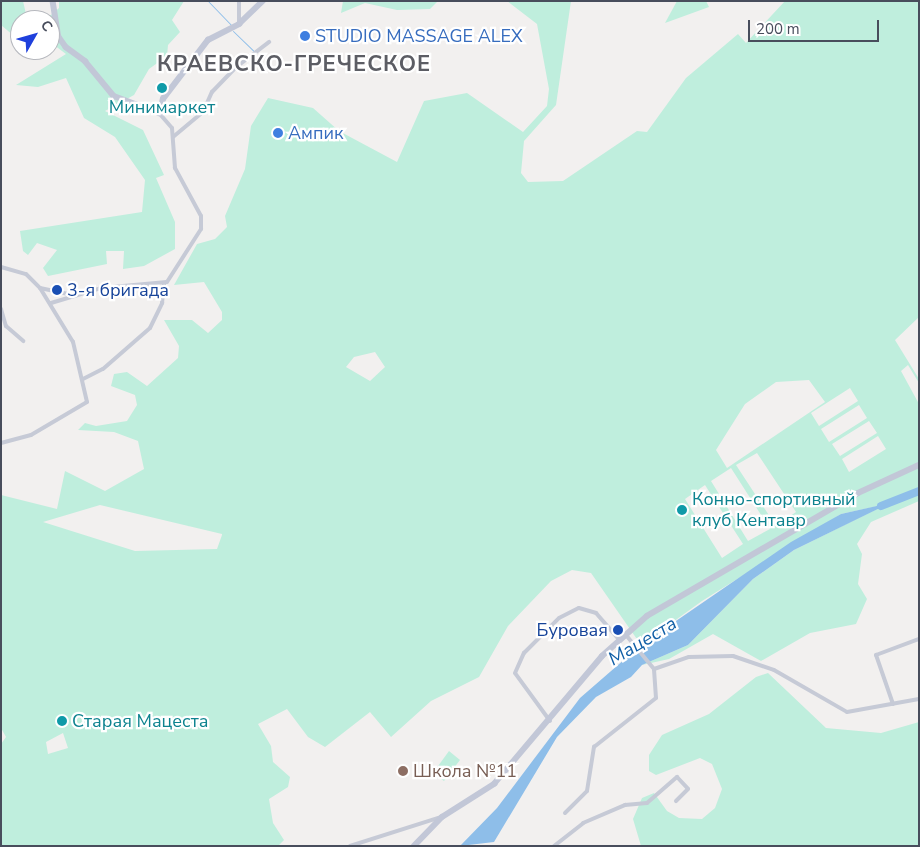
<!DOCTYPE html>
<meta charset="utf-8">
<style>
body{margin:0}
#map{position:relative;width:920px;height:847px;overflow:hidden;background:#f2f0ef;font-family:"Nunito Sans",sans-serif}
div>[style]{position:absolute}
.green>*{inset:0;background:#bfeedd}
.water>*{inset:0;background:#8ebee9}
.stream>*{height:1px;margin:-0.5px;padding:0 0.5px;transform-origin:0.5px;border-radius:0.5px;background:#8ebee9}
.river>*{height:8px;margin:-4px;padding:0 4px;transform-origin:4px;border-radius:4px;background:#8ebee9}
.street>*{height:4px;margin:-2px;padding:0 2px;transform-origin:2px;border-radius:2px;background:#c6cad6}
.secondary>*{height:5.5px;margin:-2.75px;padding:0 2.75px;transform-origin:2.75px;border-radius:2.75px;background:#c2c7d7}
.dots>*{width:14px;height:14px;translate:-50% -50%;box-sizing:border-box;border:2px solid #fff;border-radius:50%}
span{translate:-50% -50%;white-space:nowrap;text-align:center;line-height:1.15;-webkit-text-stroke:4.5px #fff;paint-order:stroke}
.shop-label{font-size:18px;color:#366cbe}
.left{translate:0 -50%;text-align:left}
.culture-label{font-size:18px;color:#0d838f}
.transit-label{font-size:18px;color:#164399}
.right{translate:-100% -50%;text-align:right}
.education-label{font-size:18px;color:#785e54}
.water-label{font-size:19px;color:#115fa6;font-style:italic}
.district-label{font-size:22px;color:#5c5d64;font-weight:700;letter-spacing:1px}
.frame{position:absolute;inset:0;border:2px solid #484d5c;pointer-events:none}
.north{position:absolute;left:10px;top:10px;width:50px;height:50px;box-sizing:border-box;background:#fff;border:1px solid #b6b8be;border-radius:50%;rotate:52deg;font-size:14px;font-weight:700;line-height:20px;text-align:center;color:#484d5c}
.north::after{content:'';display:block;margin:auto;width:18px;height:22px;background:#1f40dc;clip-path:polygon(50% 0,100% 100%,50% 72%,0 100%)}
.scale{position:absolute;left:748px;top:20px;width:131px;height:22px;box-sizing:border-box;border:2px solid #484d5c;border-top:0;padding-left:6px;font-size:15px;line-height:18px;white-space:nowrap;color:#484d5c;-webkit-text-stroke:4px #fff;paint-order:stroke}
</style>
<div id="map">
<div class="green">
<i style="clip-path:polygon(1px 1px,23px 1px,26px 14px,35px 17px,51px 15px,59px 8px,59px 1px,184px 1px,172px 20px,180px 32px,168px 45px,167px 56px,149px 69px,134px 95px,105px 111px,143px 130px,164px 175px,156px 178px,175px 222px,175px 249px,144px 266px,123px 269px,124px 251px,106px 251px,107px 264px,48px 276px,43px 268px,57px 250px,37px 243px,28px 255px,23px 251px,20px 231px,142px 212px,145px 180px,115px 137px,84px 118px,66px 78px,38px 87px,16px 85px,66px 54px,50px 42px,50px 20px,20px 20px,20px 38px,14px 36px,1px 25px)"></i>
<i style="clip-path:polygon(343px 1px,438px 1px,430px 9px,397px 10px,365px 3px,341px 13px)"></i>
<i style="clip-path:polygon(evenodd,507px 1px,571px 1px,556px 105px,524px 141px,521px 173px,528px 182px,563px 181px,637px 131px,647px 132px,686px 78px,738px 34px,746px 43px,785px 1px,919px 1px,919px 317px,895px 340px,919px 379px,919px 383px,908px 365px,901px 371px,919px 404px,919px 501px,871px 522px,857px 544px,862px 554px,858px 584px,867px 599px,856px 624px,810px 633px,761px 661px,713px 634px,669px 659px,642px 665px,688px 645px,753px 579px,794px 550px,887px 504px,841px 514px,702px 601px,641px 645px,591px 573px,572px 570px,551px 581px,508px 626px,479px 677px,431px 701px,391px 737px,370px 712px,325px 747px,308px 737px,287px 709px,258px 724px,271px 746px,273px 762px,290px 777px,288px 787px,269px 799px,273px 823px,284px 840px,278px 846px,1px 846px,1px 744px,6px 737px,1px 728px,1px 495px,57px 509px,65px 471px,105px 491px,144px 469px,138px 441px,114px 432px,78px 430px,85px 423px,96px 426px,127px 421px,137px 405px,135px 395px,111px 386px,114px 374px,127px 372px,147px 386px,178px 358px,179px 346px,164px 320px,192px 320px,208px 333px,222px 320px,222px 312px,204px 282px,174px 285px,197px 244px,215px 239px,227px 227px,225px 216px,245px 169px,251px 126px,268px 98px,313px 108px,339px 131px,397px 162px,424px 101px,467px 93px,523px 132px,547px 106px,549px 89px,537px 24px,507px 1px,375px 352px,385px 367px,370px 381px,346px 367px,354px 357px,375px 352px,507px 1px,809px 380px,825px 402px,727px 468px,716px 450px,745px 404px,776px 382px,809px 380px,507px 1px,850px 388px,858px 401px,819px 426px,811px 413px,850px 388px,507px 1px,859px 405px,867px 418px,829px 442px,821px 429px,859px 405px,507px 1px,869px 421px,877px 433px,840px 456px,832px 444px,869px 421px,507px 1px,878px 436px,886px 449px,849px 472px,842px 459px,878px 436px,507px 1px,757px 453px,796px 512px,776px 526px,736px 465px,757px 453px,507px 1px,731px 468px,770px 529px,748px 541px,711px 481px,731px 468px,507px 1px,705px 485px,743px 544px,722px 558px,685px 499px,705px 485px,507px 1px,100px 505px,222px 534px,222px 535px,217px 549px,135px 551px,43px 522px,100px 505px,507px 1px,63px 733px,68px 748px,48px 754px,46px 742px,63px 733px)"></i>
<i style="clip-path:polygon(677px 1px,706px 1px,709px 7px,665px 23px)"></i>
<i style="clip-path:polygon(768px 673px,826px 728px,881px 733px,919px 722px,919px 846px,641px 846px,633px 819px,642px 798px,654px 793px,667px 811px,679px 818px,702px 819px,715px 808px,722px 789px,712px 764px,700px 758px,656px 775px,649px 771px,649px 755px,662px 735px,709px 714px,756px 677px)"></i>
<i style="clip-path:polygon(449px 751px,460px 760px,444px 781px,433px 773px)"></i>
</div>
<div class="water">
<i style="clip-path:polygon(890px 503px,794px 550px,753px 579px,688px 645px,642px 665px,631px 677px,596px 697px,557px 737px,494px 842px,460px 846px,497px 808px,580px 698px,641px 645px,791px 542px,841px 514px)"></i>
</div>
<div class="stream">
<i style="left:208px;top:1px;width:33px;rotate:46deg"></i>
<i style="left:233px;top:31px;width:30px;rotate:44deg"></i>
</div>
<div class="river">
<i style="left:881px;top:506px;width:41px;rotate:-21.5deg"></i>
</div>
<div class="street">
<i style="left:239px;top:24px;width:23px;rotate:-90deg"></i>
<i style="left:173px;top:137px;width:39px;rotate:-40deg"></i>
<i style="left:203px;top:112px;width:22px;rotate:-66deg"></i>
<i style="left:212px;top:92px;width:33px;rotate:-46deg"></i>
<i style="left:235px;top:68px;width:43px;rotate:-37.4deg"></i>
<i style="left:1px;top:267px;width:26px;rotate:16deg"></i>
<i style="left:26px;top:274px;width:20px;rotate:45deg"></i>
<i style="left:40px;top:288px;width:30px;rotate:12deg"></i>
<i style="left:51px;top:303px;width:52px;rotate:-16.7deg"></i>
<i style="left:101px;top:288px;width:66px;rotate:-5.2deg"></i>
<i style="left:167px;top:282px;width:63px;rotate:-57.3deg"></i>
<i style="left:201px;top:229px;width:13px;rotate:-90deg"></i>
<i style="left:201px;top:216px;width:55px;rotate:-118.4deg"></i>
<i style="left:175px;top:168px;width:40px;rotate:-94.3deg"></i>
<i style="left:172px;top:128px;width:20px;rotate:-131deg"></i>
<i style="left:1px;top:309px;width:18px;rotate:74deg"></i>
<i style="left:6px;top:326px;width:23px;rotate:41deg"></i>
<i style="left:83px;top:379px;width:22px;rotate:-27deg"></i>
<i style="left:103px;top:369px;width:62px;rotate:-41.1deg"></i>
<i style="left:150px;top:328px;width:28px;rotate:-64deg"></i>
<i style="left:162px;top:303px;width:20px;rotate:-84deg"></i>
<i style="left:1px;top:443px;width:31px;rotate:-15deg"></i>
<i style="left:31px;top:435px;width:65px;rotate:-30.5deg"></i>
<i style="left:87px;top:402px;width:62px;rotate:-103.1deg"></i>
<i style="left:73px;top:342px;width:63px;rotate:-121.4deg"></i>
<i style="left:654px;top:669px;width:37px;rotate:-19deg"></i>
<i style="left:689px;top:657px;width:44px;rotate:-1.3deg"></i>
<i style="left:733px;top:656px;width:43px;rotate:18.9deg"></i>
<i style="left:774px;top:670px;width:84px;rotate:29.9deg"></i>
<i style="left:847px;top:712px;width:73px;rotate:-10.2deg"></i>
<i style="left:893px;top:704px;width:52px;rotate:-109.1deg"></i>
<i style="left:876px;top:655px;width:46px;rotate:-20.4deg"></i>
<i style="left:550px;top:721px;width:59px;rotate:-126.1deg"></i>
<i style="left:515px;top:673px;width:22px;rotate:-66deg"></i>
<i style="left:524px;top:653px;width:49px;rotate:-45deg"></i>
<i style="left:559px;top:618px;width:22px;rotate:-27deg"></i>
<i style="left:579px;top:608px;width:18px;rotate:16deg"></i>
<i style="left:596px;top:613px;width:35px;rotate:49deg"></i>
<i style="left:565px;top:813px;width:31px;rotate:-45deg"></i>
<i style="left:587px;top:791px;width:45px;rotate:-81deg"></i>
<i style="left:594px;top:747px;width:79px;rotate:-38.3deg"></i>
<i style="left:656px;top:698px;width:29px;rotate:-94deg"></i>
<i style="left:654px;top:669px;width:45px;rotate:-129.6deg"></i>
<i style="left:350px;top:846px;width:96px;rotate:-17.7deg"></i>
<i style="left:554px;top:846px;width:37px;rotate:-38deg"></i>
<i style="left:583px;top:823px;width:46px;rotate:-23.2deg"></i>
<i style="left:625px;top:805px;width:22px;rotate:-5deg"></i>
<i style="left:647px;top:803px;width:40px;rotate:-41deg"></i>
<i style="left:677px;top:777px;width:16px;rotate:47deg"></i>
<i style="left:688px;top:789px;width:17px;rotate:135deg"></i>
</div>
<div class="secondary">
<i style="left:53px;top:1px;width:36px;rotate:81deg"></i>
<i style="left:59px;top:37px;width:12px;rotate:55deg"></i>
<i style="left:66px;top:47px;width:24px;rotate:36deg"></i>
<i style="left:85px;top:61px;width:45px;rotate:50.4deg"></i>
<i style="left:114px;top:96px;width:48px;rotate:20.7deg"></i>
<i style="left:159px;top:113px;width:15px;rotate:-74deg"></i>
<i style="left:163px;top:99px;width:74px;rotate:-52.7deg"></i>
<i style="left:208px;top:40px;width:35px;rotate:-27deg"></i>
<i style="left:239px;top:24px;width:33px;rotate:-44deg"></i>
<i style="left:414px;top:846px;width:40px;rotate:-46deg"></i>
<i style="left:442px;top:817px;width:62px;rotate:-32.4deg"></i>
<i style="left:494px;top:784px;width:167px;rotate:-49.8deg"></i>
<i style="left:602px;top:656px;width:60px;rotate:-41.6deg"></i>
<i style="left:647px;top:616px;width:244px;rotate:-30.2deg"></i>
<i style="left:858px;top:493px;width:67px;rotate:-24.7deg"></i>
</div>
<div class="dots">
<i style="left:305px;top:36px;background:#3f7fe0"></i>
<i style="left:162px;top:88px;background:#0f9aa8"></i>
<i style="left:278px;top:133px;background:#3f7fe0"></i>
<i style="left:57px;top:290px;background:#1a4fb4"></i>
<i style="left:682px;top:510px;background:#0f9aa8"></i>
<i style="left:618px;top:630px;background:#1a4fb4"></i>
<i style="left:62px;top:721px;background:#0f9aa8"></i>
<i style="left:403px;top:771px;background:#8d6e63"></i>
</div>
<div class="shop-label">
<span class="left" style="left:315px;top:36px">STUDIO MASSAGE ALEX</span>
<span class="left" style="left:288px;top:133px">Ампик</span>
</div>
<div class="culture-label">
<span style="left:162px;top:107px">Минимаркет</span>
<span class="left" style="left:692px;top:510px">Конно-спортивный<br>клуб Кентавр</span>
<span class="left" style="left:72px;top:721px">Старая Мацеста</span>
</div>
<div class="transit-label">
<span class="left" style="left:67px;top:290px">3-я бригада</span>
<span class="right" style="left:608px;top:630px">Буровая</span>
</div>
<div class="education-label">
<span class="left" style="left:413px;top:771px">Школа №11</span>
</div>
<div class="water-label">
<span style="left:643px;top:642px;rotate:-31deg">Мацеста</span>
</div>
<div class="district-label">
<span style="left:294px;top:65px">КРАЕВСКО-ГРЕЧЕСКОЕ</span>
</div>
<div class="frame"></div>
<div class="north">С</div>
<div class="scale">200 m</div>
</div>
